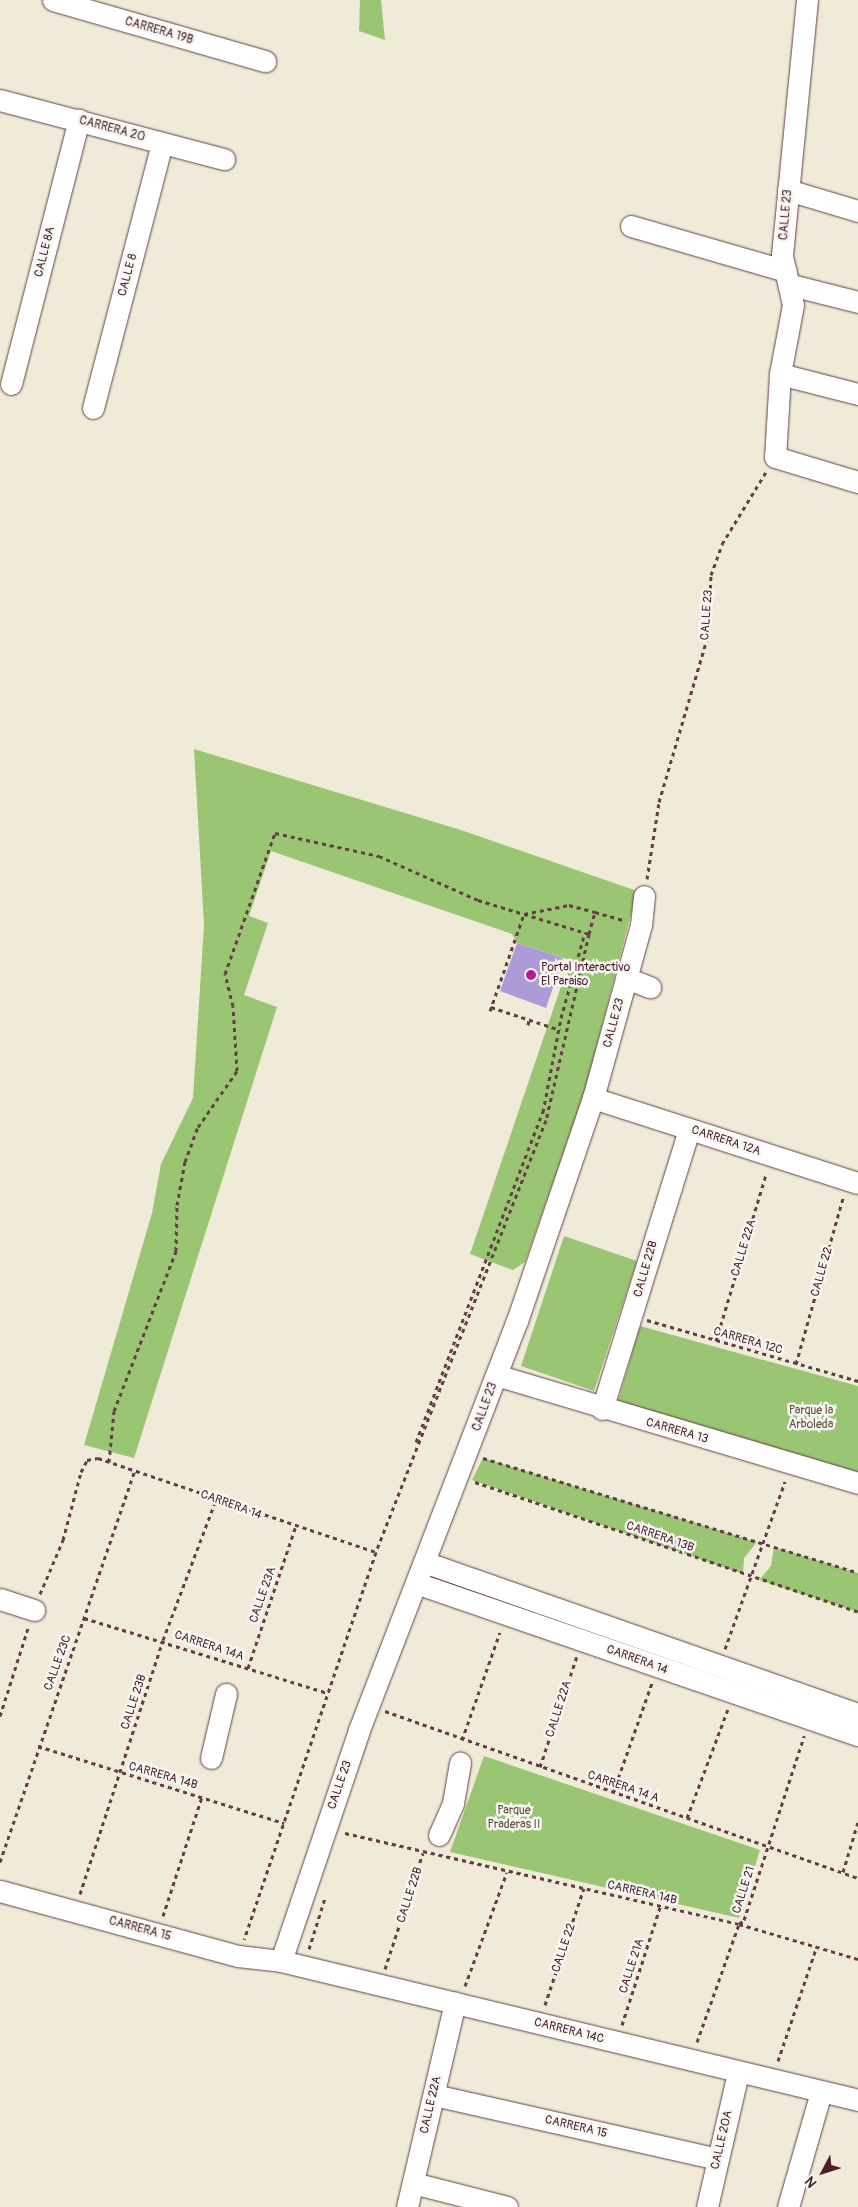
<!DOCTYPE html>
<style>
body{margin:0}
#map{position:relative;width:858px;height:2207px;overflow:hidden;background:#f0ebd8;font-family:Pangolin,sans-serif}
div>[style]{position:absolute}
.green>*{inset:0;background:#9ac673}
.building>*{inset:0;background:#ac9bd7}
.path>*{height:3px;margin-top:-1.5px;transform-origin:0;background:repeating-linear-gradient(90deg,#633e45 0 4px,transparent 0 8px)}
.roads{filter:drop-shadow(0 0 1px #633e45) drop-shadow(0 0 1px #633e45)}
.minor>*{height:21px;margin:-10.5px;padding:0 10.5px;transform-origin:10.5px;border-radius:10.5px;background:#fff}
.dots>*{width:14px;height:14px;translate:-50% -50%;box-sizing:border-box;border:2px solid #f6f6f2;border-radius:50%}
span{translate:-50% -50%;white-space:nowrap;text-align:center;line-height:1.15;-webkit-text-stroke:5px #f6f6f2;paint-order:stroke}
.street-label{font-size:12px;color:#4a1f2b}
.poi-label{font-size:12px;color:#4a1f2b}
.left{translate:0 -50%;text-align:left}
.park-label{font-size:12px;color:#625141}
.north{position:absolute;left:798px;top:2147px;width:50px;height:50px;-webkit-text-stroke:4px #f6f6f2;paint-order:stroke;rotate:230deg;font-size:14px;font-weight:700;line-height:20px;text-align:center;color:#4a1f2b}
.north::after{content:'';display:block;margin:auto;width:18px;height:22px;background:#4a1f2b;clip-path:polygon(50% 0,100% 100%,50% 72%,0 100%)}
</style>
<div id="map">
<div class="green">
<i style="clip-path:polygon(360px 0,381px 0,385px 40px,359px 31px)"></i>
<i style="clip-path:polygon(194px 749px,461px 830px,637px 891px,585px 1091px,525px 1262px,513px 1270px,470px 1254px,570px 960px,517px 943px,512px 934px,271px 851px,249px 916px,268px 923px,244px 995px,277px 1007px,134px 1458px,84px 1445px,152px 1213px,161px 1164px,193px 1098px,204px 925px)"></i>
<i style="clip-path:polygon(564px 1236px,637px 1261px,594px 1391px,521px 1366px)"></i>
<i style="clip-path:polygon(640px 1326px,858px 1386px,858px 1475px,617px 1405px)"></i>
<i style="clip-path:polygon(483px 1458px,757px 1542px,744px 1558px,743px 1574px,472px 1480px)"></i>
<i style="clip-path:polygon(774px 1547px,858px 1573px,858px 1612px,759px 1580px,771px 1566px)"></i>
<i style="clip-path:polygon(484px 1756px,760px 1850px,739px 1918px,450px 1852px)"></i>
</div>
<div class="building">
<i style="clip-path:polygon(517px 943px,563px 958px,546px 1008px,500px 991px)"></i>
</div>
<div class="path">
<i style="left:647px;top:879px;width:78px;rotate:-81.1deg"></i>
<i style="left:659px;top:802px;width:173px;rotate:-73.6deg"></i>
<i style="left:708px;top:636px;width:61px;rotate:-87.2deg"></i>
<i style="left:711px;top:575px;width:33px;rotate:-70deg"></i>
<i style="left:722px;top:544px;width:84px;rotate:-58.6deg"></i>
<i style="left:589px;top:934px;width:23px;rotate:-75deg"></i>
<i style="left:595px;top:912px;width:29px;rotate:16deg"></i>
<i style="left:491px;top:1007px;width:73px;rotate:18.4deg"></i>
<i style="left:490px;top:1011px;width:103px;rotate:-70.7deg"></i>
<i style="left:524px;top:914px;width:46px;rotate:-11.3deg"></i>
<i style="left:569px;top:905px;width:27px;rotate:15deg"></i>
<i style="left:528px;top:1025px;width:5px;rotate:-79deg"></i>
<i style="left:647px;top:1320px;width:220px;rotate:16.1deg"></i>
<i style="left:716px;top:1341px;width:174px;rotate:-73.3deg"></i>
<i style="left:796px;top:1364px;width:173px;rotate:-74.2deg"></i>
<i style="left:416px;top:1442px;width:354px;rotate:-69deg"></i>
<i style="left:543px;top:1112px;width:96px;rotate:-79.2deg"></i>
<i style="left:561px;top:1018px;width:89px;rotate:-74.4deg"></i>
<i style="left:483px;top:1458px;width:392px;rotate:17deg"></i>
<i style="left:109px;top:1462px;width:51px;rotate:-84.4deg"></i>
<i style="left:114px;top:1411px;width:172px;rotate:-68.8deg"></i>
<i style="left:176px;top:1251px;width:46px;rotate:-88.8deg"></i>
<i style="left:177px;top:1205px;width:44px;rotate:-79.5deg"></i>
<i style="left:185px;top:1162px;width:37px;rotate:-70deg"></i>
<i style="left:198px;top:1127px;width:68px;rotate:-55.1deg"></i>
<i style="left:237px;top:1071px;width:65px;rotate:-93.5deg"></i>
<i style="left:233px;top:1006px;width:33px;rotate:-104deg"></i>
<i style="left:225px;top:974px;width:150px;rotate:-70.5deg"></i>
<i style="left:275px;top:833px;width:107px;rotate:12.5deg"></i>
<i style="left:379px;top:856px;width:108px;rotate:24deg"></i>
<i style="left:478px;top:900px;width:116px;rotate:17deg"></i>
<i style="left:589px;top:934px;width:191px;rotate:103deg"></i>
<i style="left:546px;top:1120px;width:464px;rotate:111.5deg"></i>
<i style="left:376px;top:1552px;width:409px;rotate:108.8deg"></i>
<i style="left:475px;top:1482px;width:404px;rotate:18.7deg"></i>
<i style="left:40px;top:1594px;width:59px;rotate:-66.9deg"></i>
<i style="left:63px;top:1540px;width:70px;rotate:-75.2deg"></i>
<i style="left:81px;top:1472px;width:13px;rotate:-63deg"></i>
<i style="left:87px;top:1460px;width:11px;rotate:-10deg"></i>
<i style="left:98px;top:1458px;width:293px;rotate:18.7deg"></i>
<i style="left:84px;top:1618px;width:255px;rotate:17.1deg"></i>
<i style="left:725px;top:1649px;width:178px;rotate:-70.3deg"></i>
<i style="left:248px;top:1668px;width:148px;rotate:-71.4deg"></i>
<i style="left:385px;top:1711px;width:502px;rotate:19.45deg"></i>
<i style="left:0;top:1716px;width:92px;rotate:-72.3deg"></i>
<i style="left:462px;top:1740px;width:114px;rotate:-70.6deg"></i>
<i style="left:38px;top:1746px;width:258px;rotate:17.4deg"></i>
<i style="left:540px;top:1767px;width:117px;rotate:-71.6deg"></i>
<i style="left:613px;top:1793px;width:117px;rotate:-70.5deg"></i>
<i style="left:687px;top:1818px;width:116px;rotate:-69.4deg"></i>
<i style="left:345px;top:1833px;width:404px;rotate:13deg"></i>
<i style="left:739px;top:1924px;width:124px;rotate:16.4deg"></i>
<i style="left:0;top:1862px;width:415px;rotate:-71deg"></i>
<i style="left:843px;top:1872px;width:52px;rotate:-73.3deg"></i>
<i style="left:80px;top:1894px;width:267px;rotate:-71.9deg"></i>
<i style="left:163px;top:1640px;width:150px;rotate:-69.3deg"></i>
<i style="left:163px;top:1916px;width:125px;rotate:-71.9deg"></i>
<i style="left:309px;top:1949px;width:53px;rotate:-72.6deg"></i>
<i style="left:385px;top:1969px;width:122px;rotate:-71.9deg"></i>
<i style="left:465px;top:1986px;width:121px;rotate:-69.8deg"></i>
<i style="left:545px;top:2005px;width:123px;rotate:-71.6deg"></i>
<i style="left:622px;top:2025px;width:124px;rotate:-72.1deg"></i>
<i style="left:697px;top:2042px;width:125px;rotate:-70.4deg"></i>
<i style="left:739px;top:1924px;width:6px;rotate:-39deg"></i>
<i style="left:744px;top:1920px;width:194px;rotate:-71.9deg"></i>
<i style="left:778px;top:2061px;width:121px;rotate:-71.3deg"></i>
</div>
<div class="roads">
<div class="minor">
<i style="left:53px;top:0;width:221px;rotate:16.1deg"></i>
<i style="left:807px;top:0;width:257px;rotate:95.6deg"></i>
<i style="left:782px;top:256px;width:50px;rotate:77.3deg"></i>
<i style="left:793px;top:305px;width:70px;rotate:100.7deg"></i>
<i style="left:780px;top:374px;width:83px;rotate:93.4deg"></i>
<i style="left:775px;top:457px;width:87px;rotate:16.8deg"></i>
<i style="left:0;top:100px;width:232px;rotate:14.8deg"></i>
<i style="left:788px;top:190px;width:73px;rotate:16.7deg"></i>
<i style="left:631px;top:226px;width:161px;rotate:16.2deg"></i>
<i style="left:791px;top:285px;width:69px;rotate:14.2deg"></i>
<i style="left:780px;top:374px;width:81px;rotate:14.4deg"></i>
<i style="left:11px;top:384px;width:273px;rotate:-75.6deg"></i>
<i style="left:93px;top:408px;width:274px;rotate:-75.4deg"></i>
<i style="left:626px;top:978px;width:26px;rotate:21deg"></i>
<i style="left:593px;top:1098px;width:278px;rotate:17.8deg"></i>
<i style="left:496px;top:1375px;width:378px;rotate:16.6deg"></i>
<i style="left:602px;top:1409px;width:293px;rotate:-72.7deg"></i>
<i style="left:424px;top:1562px;width:460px;rotate:19.3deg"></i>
<i style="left:416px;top:1583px;width:467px;rotate:19deg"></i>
<i style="left:0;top:1599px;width:36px;rotate:18deg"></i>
<i style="left:211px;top:1758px;width:66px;rotate:-76.8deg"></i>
<i style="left:439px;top:1835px;width:35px;rotate:-66deg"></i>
<i style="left:453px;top:1803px;width:41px;rotate:-80.1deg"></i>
<i style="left:0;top:1891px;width:247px;rotate:15.3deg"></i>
<i style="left:238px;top:1956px;width:43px;rotate:6.6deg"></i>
<i style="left:281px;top:1961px;width:594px;rotate:13.54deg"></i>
<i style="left:281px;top:1961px;width:244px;rotate:-71.3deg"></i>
<i style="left:359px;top:1730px;width:438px;rotate:-68.9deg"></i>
<i style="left:517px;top:1321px;width:236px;rotate:-71.2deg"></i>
<i style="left:593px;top:1098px;width:180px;rotate:-74.5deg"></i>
<i style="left:641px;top:925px;width:29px;rotate:-84deg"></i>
<i style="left:434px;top:2095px;width:291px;rotate:12.7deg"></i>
<i style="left:413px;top:2183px;width:97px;rotate:14.3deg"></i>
<i style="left:407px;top:2207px;width:210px;rotate:-76.8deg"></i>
<i style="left:707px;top:2207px;width:138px;rotate:-77deg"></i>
<i style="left:788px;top:2207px;width:120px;rotate:-74deg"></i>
</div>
</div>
<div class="dots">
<i style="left:531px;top:975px;background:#b5179e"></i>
</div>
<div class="street-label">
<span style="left:159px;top:31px;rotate:16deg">CARRERA 19B</span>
<span style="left:112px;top:129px;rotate:15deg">CARRERA 20</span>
<span style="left:786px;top:215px;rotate:-85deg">CALLE 23</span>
<span style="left:45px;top:252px;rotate:-76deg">CALLE 8A</span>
<span style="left:128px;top:275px;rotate:-75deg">CALLE 8</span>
<span style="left:707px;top:615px;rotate:-86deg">CALLE 23</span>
<span style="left:614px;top:1023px;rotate:-75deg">CALLE 23</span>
<span style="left:726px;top:1141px;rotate:18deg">CARRERA 12A</span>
<span style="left:744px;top:1248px;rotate:-73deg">CALLE 22A</span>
<span style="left:646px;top:1269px;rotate:-74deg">CALLE 22B</span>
<span style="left:822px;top:1272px;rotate:-74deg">CALLE 22</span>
<span style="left:748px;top:1341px;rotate:16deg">CARRERA 12C</span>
<span style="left:485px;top:1407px;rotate:-70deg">CALLE 23</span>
<span style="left:677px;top:1431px;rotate:16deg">CARRERA 13</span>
<span style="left:231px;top:1505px;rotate:20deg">CARRERA 14</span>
<span style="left:660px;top:1537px;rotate:19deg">CARRERA 13B</span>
<span style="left:263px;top:1595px;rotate:-71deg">CALLE 23A</span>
<span style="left:209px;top:1646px;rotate:18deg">CARRERA 14A</span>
<span style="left:637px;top:1660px;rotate:20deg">CARRERA 14</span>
<span style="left:58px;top:1663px;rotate:-70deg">CALLE 23C</span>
<span style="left:134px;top:1702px;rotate:-72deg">CALLE 23B</span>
<span style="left:559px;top:1709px;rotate:-72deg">CALLE 22A</span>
<span style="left:163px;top:1776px;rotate:16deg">CARRERA 14B</span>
<span style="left:340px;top:1785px;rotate:-71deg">CALLE 23</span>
<span style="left:623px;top:1787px;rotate:19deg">CARRERA 14 A</span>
<span style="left:744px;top:1890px;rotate:-72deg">CALLE 21</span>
<span style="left:642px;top:1893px;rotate:13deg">CARRERA 14B</span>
<span style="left:410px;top:1895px;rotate:-72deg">CALLE 22B</span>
<span style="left:140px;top:1929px;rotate:15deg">CARRERA 15</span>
<span style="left:564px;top:1948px;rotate:-71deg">CALLE 22</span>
<span style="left:632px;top:1966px;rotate:-72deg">CALLE 21A</span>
<span style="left:569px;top:2031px;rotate:14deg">CARRERA 14C</span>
<span style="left:431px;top:2105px;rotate:-77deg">CALLE 22A</span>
<span style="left:576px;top:2127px;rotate:13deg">CARRERA 15</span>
<span style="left:722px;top:2140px;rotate:-77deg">CALLE 20A</span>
</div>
<div class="poi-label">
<span class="left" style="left:541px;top:975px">Portal Interactivo<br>El Paraiso</span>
</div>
<div class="park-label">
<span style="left:811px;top:1418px">Parque la<br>Arboleda</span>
<span style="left:514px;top:1818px">Parque<br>Praderas II</span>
</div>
<div class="north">N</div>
</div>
